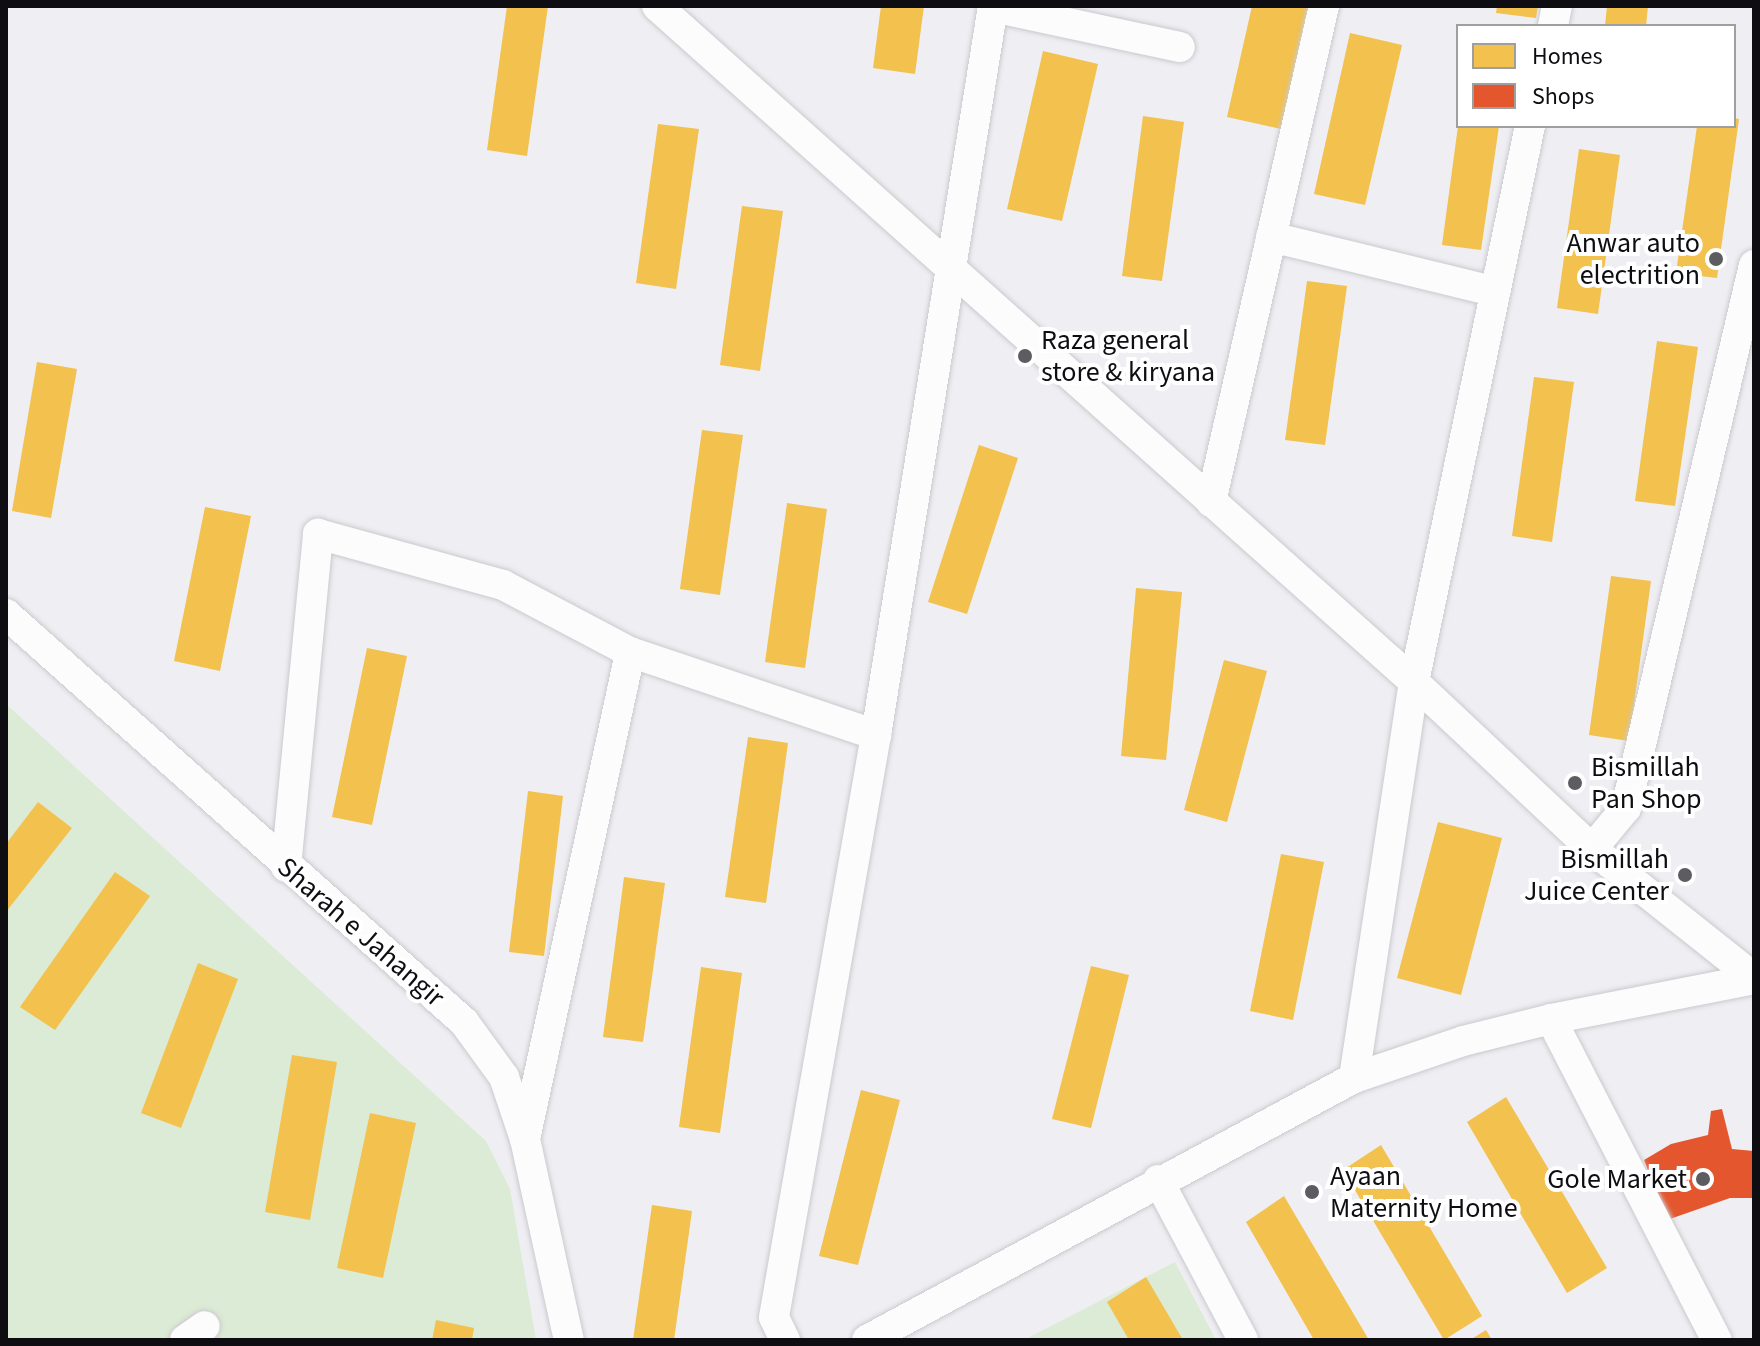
<!DOCTYPE html>
<style>
body{margin:0}
#map{position:relative;width:1760px;height:1346px;overflow:hidden;background:#eeeef3;font-family:"Source Sans 3",sans-serif}
div>[style]{position:absolute}
.green>*{inset:0;background:#dcebd5}
.homes>*{inset:0;background:#f2c14e}
.shops>*{inset:0;background:#e4572e}
.roads{filter:drop-shadow(0 0 2px #cacace) drop-shadow(0 0 2px #cacace)}
.minor>*{height:30px;margin:-15px;padding:0 15px;transform-origin:15px;border-radius:15px;background:#fcfcfd}
.dots>*{width:22px;height:22px;translate:-50% -50%;box-sizing:border-box;border:4px solid #fff;border-radius:50%}
span{translate:-50% -50%;white-space:nowrap;text-align:center;line-height:1.15;-webkit-text-stroke:8px #fff;paint-order:stroke}
.poi-label{font-size:28px;color:#0e0e12}
.right{translate:-100% -50%;text-align:right}
.left{translate:0 -50%;text-align:left}
.street-label{font-size:28px;color:#0e0e12}
.frame{position:absolute;inset:0;border:8px solid #0e0e12;pointer-events:none}
.legend{position:absolute;left:1456px;top:24px;width:280px;height:104px;box-sizing:border-box;background:#fff;border:2px solid #9f9fa0;margin:0;padding:10px 14px;list-style:none;font-size:24px;color:#0e0e12}
.legend li{display:flex;align-items:center;gap:16px;height:40px}
.legend b{width:40px;border:2px solid #9f9fa0}
</style>
<div id="map">
<div class="green">
<i style="clip-path:polygon(6px 704px,486px 1141px,510px 1189px,536px 1340px,6px 1340px)"></i>
<i style="clip-path:polygon(1175px 1262px,1216px 1340px,1024px 1340px)"></i>
</div>
<div class="homes">
<i style="clip-path:polygon(507px 6px,548px 6px,527px 156px,487px 150px)"></i>
<i style="clip-path:polygon(881px 6px,924px 6px,915px 74px,873px 68px)"></i>
<i style="clip-path:polygon(1252px 6px,1308px 6px,1281px 129px,1227px 117px)"></i>
<i style="clip-path:polygon(1497px 6px,1538px 6px,1536px 18px,1496px 13px)"></i>
<i style="clip-path:polygon(1607px 6px,1648px 6px,1646px 26px,1605px 26px)"></i>
<i style="clip-path:polygon(1350px 33px,1402px 45px,1365px 205px,1314px 194px)"></i>
<i style="clip-path:polygon(1043px 51px,1098px 64px,1062px 221px,1007px 209px)"></i>
<i style="clip-path:polygon(1143px 116px,1184px 122px,1162px 281px,1122px 276px)"></i>
<i style="clip-path:polygon(1734px 118px,1739px 119px,1717px 278px,1676px 273px,1697px 126px,1734px 126px)"></i>
<i style="clip-path:polygon(658px 124px,699px 129px,676px 289px,636px 283px)"></i>
<i style="clip-path:polygon(1458px 126px,1499px 126px,1481px 250px,1442px 245px)"></i>
<i style="clip-path:polygon(1579px 149px,1620px 155px,1598px 314px,1557px 308px)"></i>
<i style="clip-path:polygon(742px 206px,783px 211px,760px 371px,720px 365px)"></i>
<i style="clip-path:polygon(1307px 281px,1347px 286px,1325px 445px,1285px 440px)"></i>
<i style="clip-path:polygon(1657px 341px,1698px 347px,1675px 506px,1635px 501px)"></i>
<i style="clip-path:polygon(37px 362px,77px 369px,51px 518px,12px 511px)"></i>
<i style="clip-path:polygon(1534px 377px,1574px 382px,1552px 542px,1512px 536px)"></i>
<i style="clip-path:polygon(702px 430px,743px 435px,720px 595px,680px 589px)"></i>
<i style="clip-path:polygon(979px 445px,1018px 458px,967px 614px,928px 602px)"></i>
<i style="clip-path:polygon(787px 503px,827px 509px,805px 668px,765px 662px)"></i>
<i style="clip-path:polygon(205px 507px,251px 516px,220px 671px,174px 661px)"></i>
<i style="clip-path:polygon(1611px 576px,1651px 581px,1629px 741px,1589px 735px)"></i>
<i style="clip-path:polygon(1136px 588px,1182px 592px,1166px 760px,1121px 756px)"></i>
<i style="clip-path:polygon(367px 648px,407px 656px,372px 825px,332px 817px)"></i>
<i style="clip-path:polygon(1224px 660px,1267px 671px,1227px 822px,1184px 810px)"></i>
<i style="clip-path:polygon(748px 737px,788px 743px,766px 903px,725px 897px)"></i>
<i style="clip-path:polygon(528px 791px,563px 796px,544px 956px,509px 952px)"></i>
<i style="clip-path:polygon(38px 802px,72px 828px,6px 912px,6px 844px)"></i>
<i style="clip-path:polygon(1438px 822px,1502px 838px,1461px 995px,1397px 978px)"></i>
<i style="clip-path:polygon(1281px 854px,1324px 862px,1293px 1020px,1250px 1011px)"></i>
<i style="clip-path:polygon(115px 872px,150px 896px,55px 1030px,20px 1007px)"></i>
<i style="clip-path:polygon(624px 877px,665px 883px,643px 1042px,603px 1037px)"></i>
<i style="clip-path:polygon(198px 963px,238px 979px,181px 1128px,141px 1113px)"></i>
<i style="clip-path:polygon(1091px 966px,1129px 975px,1091px 1128px,1052px 1119px)"></i>
<i style="clip-path:polygon(701px 967px,742px 973px,720px 1133px,679px 1127px)"></i>
<i style="clip-path:polygon(292px 1055px,337px 1062px,310px 1220px,265px 1212px)"></i>
<i style="clip-path:polygon(861px 1090px,900px 1100px,858px 1265px,819px 1256px)"></i>
<i style="clip-path:polygon(1506px 1097px,1607px 1268px,1567px 1293px,1467px 1122px)"></i>
<i style="clip-path:polygon(370px 1113px,416px 1123px,383px 1278px,337px 1268px)"></i>
<i style="clip-path:polygon(1381px 1145px,1482px 1316px,1444px 1340px,1343px 1170px)"></i>
<i style="clip-path:polygon(1284px 1196px,1369px 1340px,1314px 1340px,1246px 1222px)"></i>
<i style="clip-path:polygon(652px 1205px,692px 1211px,674px 1340px,633px 1340px)"></i>
<i style="clip-path:polygon(1146px 1277px,1183px 1340px,1129px 1340px,1107px 1302px)"></i>
<i style="clip-path:polygon(436px 1320px,474px 1328px,472px 1340px,432px 1340px)"></i>
<i style="clip-path:polygon(1486px 1330px,1492px 1340px,1470px 1340px)"></i>
</div>
<div class="shops">
<i style="clip-path:polygon(1722px 1109px,1732px 1149px,1754px 1151px,1754px 1198px,1730px 1198px,1667px 1220px,1644px 1160px,1671px 1144px,1708px 1135px,1711px 1111px)"></i>
</div>
<div class="roads">
<div class="minor">
<i style="left:657px;top:6px;width:1015px;rotate:41.76deg"></i>
<i style="left:1414px;top:682px;width:244px;rotate:43.2deg"></i>
<i style="left:993px;top:7px;width:191px;rotate:12.1deg"></i>
<i style="left:1553px;top:26px;width:20px;rotate:-79deg"></i>
<i style="left:1271px;top:237px;width:228px;rotate:13.7deg"></i>
<i style="left:1754px;top:265px;width:558px;rotate:103.26deg"></i>
<i style="left:1626px;top:808px;width:53px;rotate:129.7deg"></i>
<i style="left:1592px;top:849px;width:207px;rotate:38.5deg"></i>
<i style="left:1211px;top:502px;width:509px;rotate:-77.17deg"></i>
<i style="left:6px;top:614px;width:613px;rotate:41.7deg"></i>
<i style="left:464px;top:1022px;width:68px;rotate:54deg"></i>
<i style="left:504px;top:1077px;width:65px;rotate:71.3deg"></i>
<i style="left:525px;top:1139px;width:206px;rotate:77.7deg"></i>
<i style="left:286px;top:867px;width:335px;rotate:-84.5deg"></i>
<i style="left:318px;top:534px;width:192px;rotate:15.4deg"></i>
<i style="left:503px;top:585px;width:144px;rotate:27.8deg"></i>
<i style="left:630px;top:652px;width:260px;rotate:18.6deg"></i>
<i style="left:1551px;top:1019px;width:361px;rotate:62.7deg"></i>
<i style="left:1354px;top:1078px;width:401px;rotate:-81.4deg"></i>
<i style="left:1414px;top:682px;width:568px;rotate:-78.22deg"></i>
<i style="left:525px;top:1139px;width:498px;rotate:-77.8deg"></i>
<i style="left:1158px;top:1180px;width:181px;rotate:62deg"></i>
<i style="left:185px;top:1340px;width:24px;rotate:-35deg"></i>
<i style="left:785px;top:1340px;width:25px;rotate:-116deg"></i>
<i style="left:774px;top:1317px;width:591px;rotate:-80.06deg"></i>
<i style="left:876px;top:735px;width:738px;rotate:-80.88deg"></i>
<i style="left:867px;top:1340px;width:553px;rotate:-28.28deg"></i>
<i style="left:1354px;top:1078px;width:115px;rotate:-18.7deg"></i>
<i style="left:1463px;top:1041px;width:91px;rotate:-14deg"></i>
<i style="left:1551px;top:1019px;width:207px;rotate:-11.1deg"></i>
</div>
</div>
<div class="dots">
<i style="left:1716px;top:259px;background:#5c5c61"></i>
<i style="left:1025px;top:356px;background:#5c5c61"></i>
<i style="left:1575px;top:783px;background:#5c5c61"></i>
<i style="left:1685px;top:875px;background:#5c5c61"></i>
<i style="left:1703px;top:1179px;background:#5c5c61"></i>
<i style="left:1312px;top:1192px;background:#5c5c61"></i>
</div>
<div class="poi-label">
<span class="right" style="left:1700px;top:259px">Anwar auto<br>electrition</span>
<span class="left" style="left:1041px;top:356px">Raza general<br>store &amp; kiryana</span>
<span class="left" style="left:1591px;top:783px">Bismillah<br>Pan Shop</span>
<span class="right" style="left:1669px;top:875px">Bismillah<br>Juice Center</span>
<span class="left" style="left:1330px;top:1192px">Ayaan<br>Maternity Home</span>
<span class="right" style="left:1687px;top:1179px">Gole Market</span>
</div>
<div class="street-label">
<span style="left:361px;top:932px;rotate:41deg">Sharah e Jahangir</span>
</div>
<div class="frame"></div>
<ul class="legend">
<li><b style="height:22px;background:#f2c14e"></b>Homes</li>
<li><b style="height:22px;background:#e4572e"></b>Shops</li>
</ul>
</div>
